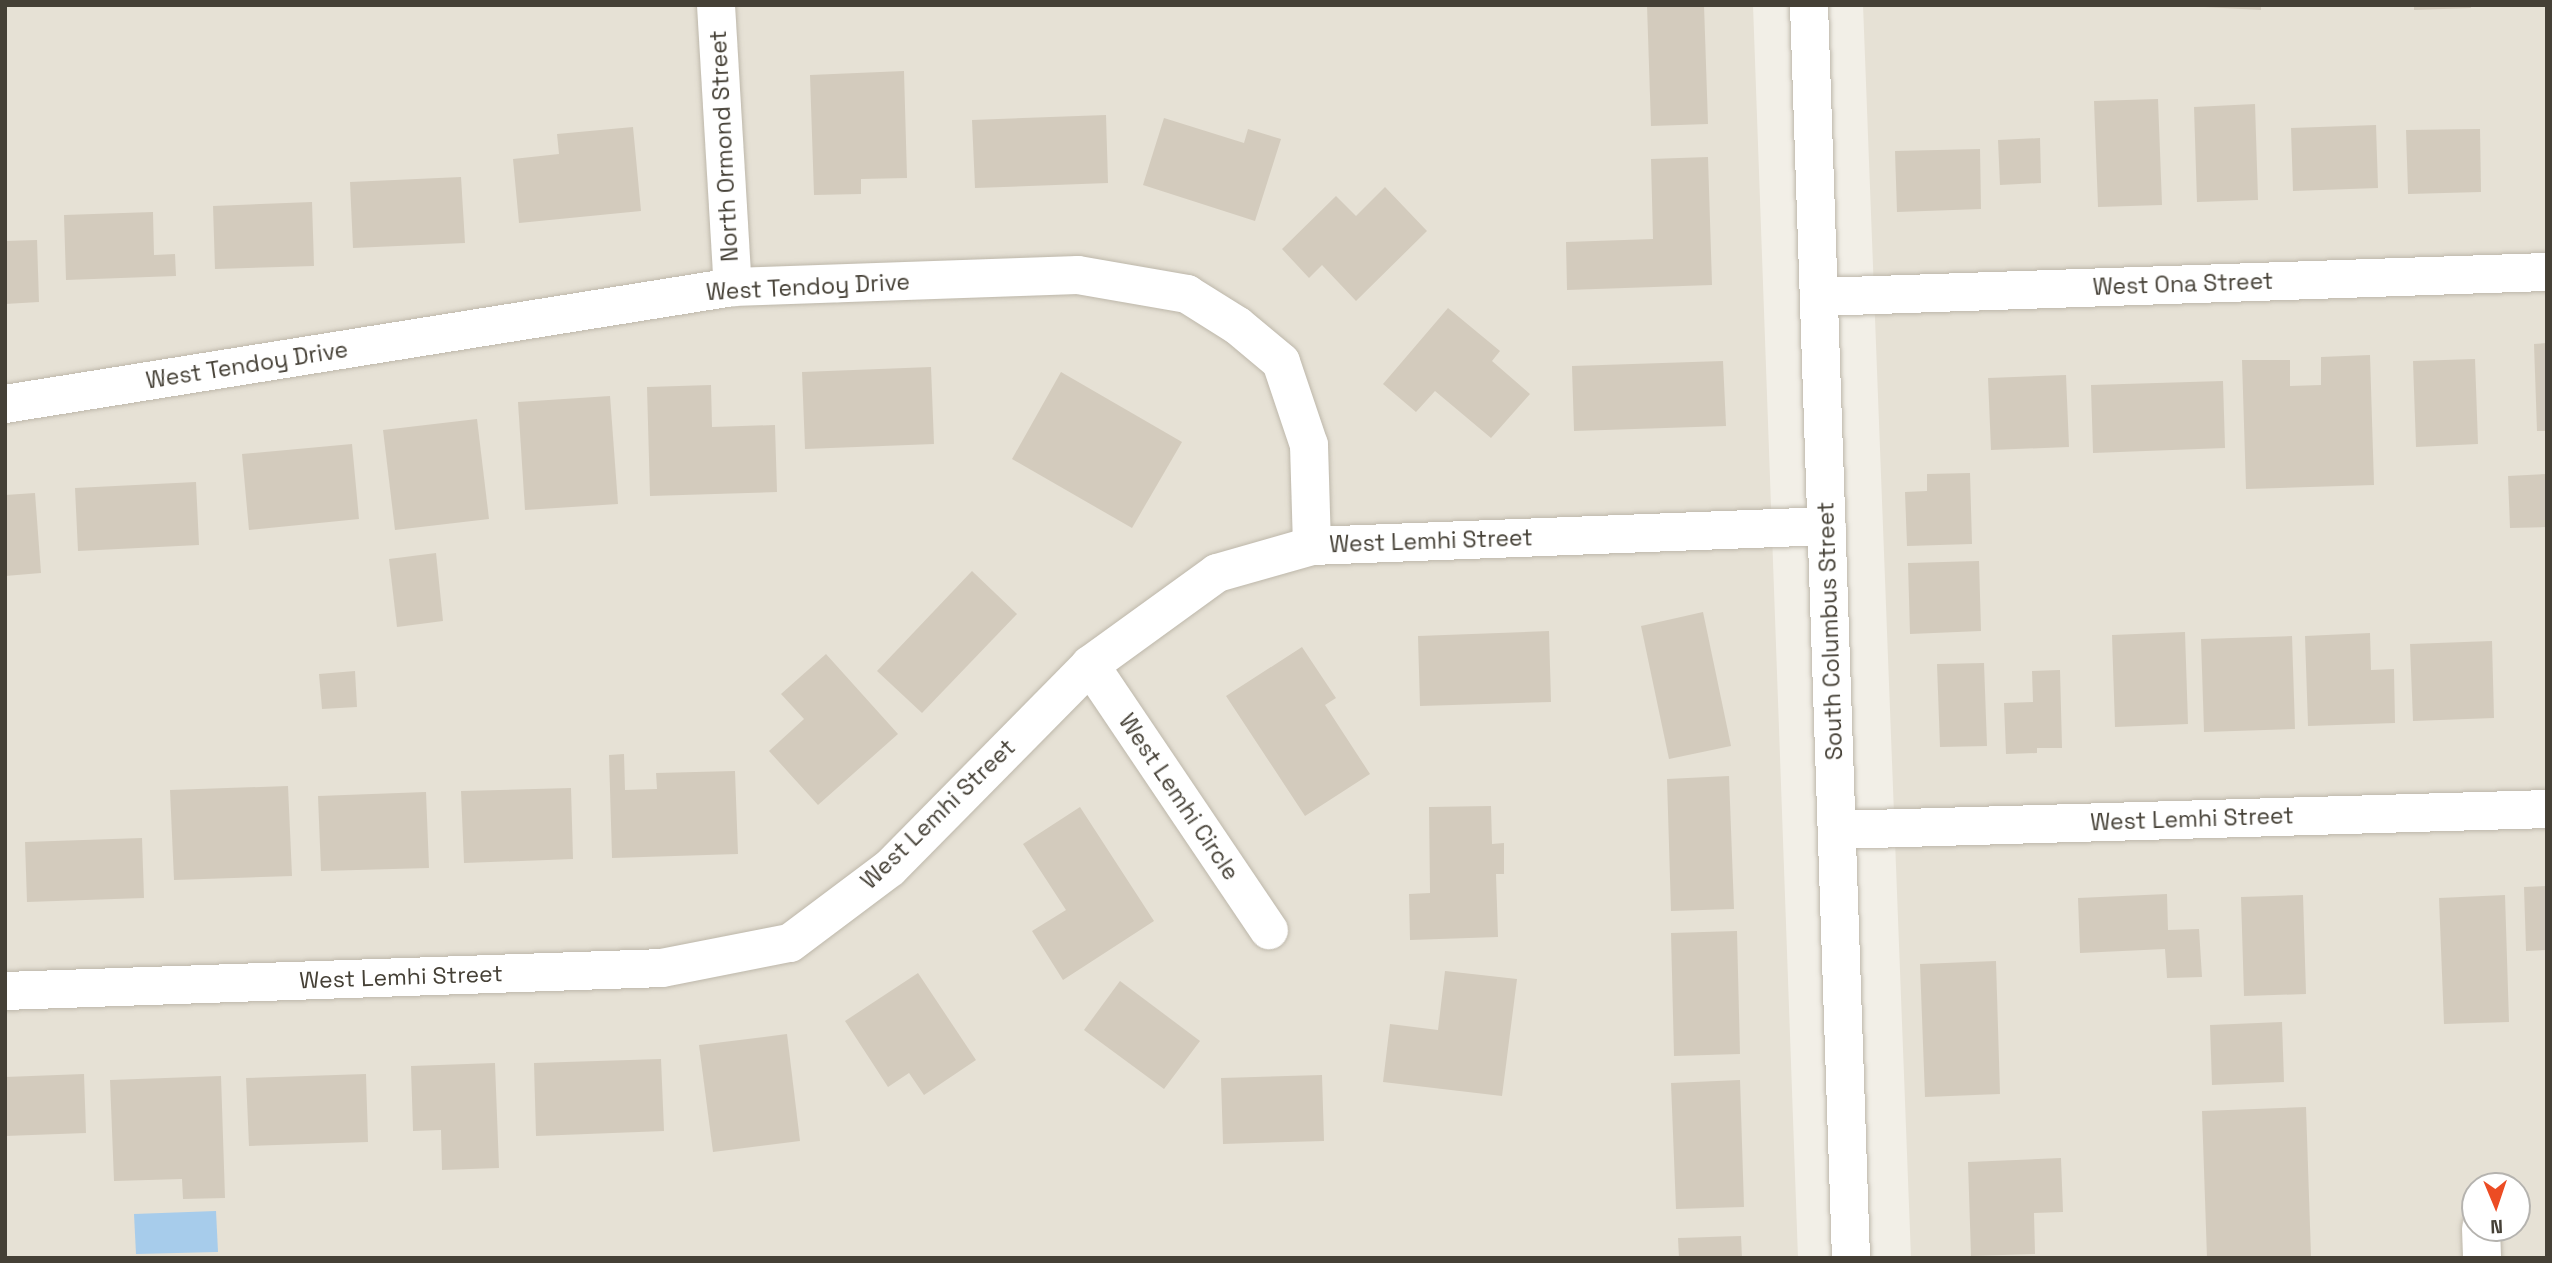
<!DOCTYPE html>
<style>
body{margin:0}
#map{position:relative;width:2552px;height:1263px;overflow:hidden;background:#f2efe7;font-family:"Space Grotesk",sans-serif}
div>[style]{position:absolute}
.residential>*{inset:0;background:#e6e1d5}
.water>*{inset:0;background:#a7cceb}
.building>*{inset:0;background:#d3cbbd}
.roads{filter:drop-shadow(0 0 2px #bdb7aa) drop-shadow(0 0 2px #bdb7aa)}
.minor>*{height:38px;margin:-19px;padding:0 19px;transform-origin:19px;border-radius:19px;background:#fff}
span{translate:-50% -50%;white-space:nowrap;text-align:center;line-height:1.15;-webkit-text-stroke:7px #fff;paint-order:stroke}
.street-label{font-size:23px;color:#454036}
.frame{position:absolute;inset:0;border:7px solid #454036;pointer-events:none}
.north{position:absolute;left:2461px;top:1172px;width:70px;height:70px;box-sizing:border-box;background:#fff;border:2px solid #b5b3af;border-radius:50%;rotate:178deg;font-size:19px;font-weight:700;line-height:28px;text-align:center;color:#454036}
.north::after{content:'';display:block;margin:auto;width:24px;height:32px;background:#ec4c24;clip-path:polygon(50% 0,100% 100%,50% 72%,0 100%)}
</style>
<div id="map">
<div class="residential">
<i style="clip-path:polygon(5px 5px,1753px 5px,1798px 1258px,5px 1258px)"></i>
<i style="clip-path:polygon(evenodd,1863px 5px,2547px 5px,2547px 1258px,1911px 1258px,1863px 5px,2475px 1186px,2517px 1186px,2517px 1228px,2475px 1228px,2475px 1186px)"></i>
</div>
<div class="water">
<i style="clip-path:polygon(216px 1211px,218px 1252px,136px 1254px,134px 1214px)"></i>
</div>
<div class="building">
<i style="clip-path:polygon(1647px 5px,1704px 5px,1708px 124px,1651px 126px)"></i>
<i style="clip-path:polygon(2204px 5px,2261px 5px,2261px 10px,2204px 7px)"></i>
<i style="clip-path:polygon(2414px 5px,2471px 5px,2471px 8px,2414px 10px)"></i>
<i style="clip-path:polygon(904px 71px,907px 178px,861px 179px,861px 194px,814px 195px,810px 75px)"></i>
<i style="clip-path:polygon(2158px 99px,2162px 205px,2098px 207px,2094px 101px)"></i>
<i style="clip-path:polygon(2255px 104px,2258px 200px,2197px 202px,2194px 107px)"></i>
<i style="clip-path:polygon(1106px 115px,1108px 183px,975px 188px,972px 120px)"></i>
<i style="clip-path:polygon(1164px 118px,1244px 143px,1248px 129px,1281px 139px,1255px 221px,1143px 185px)"></i>
<i style="clip-path:polygon(2376px 125px,2378px 188px,2293px 191px,2291px 128px)"></i>
<i style="clip-path:polygon(633px 127px,641px 211px,519px 223px,513px 159px,559px 154px,557px 134px)"></i>
<i style="clip-path:polygon(2480px 129px,2481px 192px,2408px 194px,2406px 130px)"></i>
<i style="clip-path:polygon(2040px 138px,2041px 183px,2000px 185px,1998px 140px)"></i>
<i style="clip-path:polygon(1980px 149px,1981px 209px,1897px 212px,1895px 151px)"></i>
<i style="clip-path:polygon(1708px 157px,1712px 285px,1567px 290px,1566px 242px,1653px 239px,1651px 159px)"></i>
<i style="clip-path:polygon(461px 177px,465px 243px,353px 248px,350px 182px)"></i>
<i style="clip-path:polygon(1385px 187px,1427px 231px,1356px 301px,1322px 265px,1309px 278px,1282px 249px,1336px 196px,1356px 216px)"></i>
<i style="clip-path:polygon(312px 202px,314px 266px,215px 269px,213px 206px)"></i>
<i style="clip-path:polygon(153px 212px,154px 255px,175px 254px,176px 276px,66px 280px,64px 215px)"></i>
<i style="clip-path:polygon(37px 240px,39px 302px,5px 304px,5px 241px)"></i>
<i style="clip-path:polygon(1448px 308px,1500px 351px,1492px 361px,1530px 394px,1491px 438px,1435px 391px,1416px 412px,1383px 384px)"></i>
<i style="clip-path:polygon(2547px 343px,2547px 431px,2537px 431px,2534px 344px)"></i>
<i style="clip-path:polygon(2370px 355px,2374px 485px,2246px 489px,2242px 360px,2290px 360px,2290px 386px,2321px 385px,2321px 357px)"></i>
<i style="clip-path:polygon(2475px 359px,2478px 444px,2416px 447px,2413px 361px)"></i>
<i style="clip-path:polygon(1723px 361px,1726px 426px,1574px 431px,1572px 366px)"></i>
<i style="clip-path:polygon(931px 367px,934px 444px,805px 449px,802px 372px)"></i>
<i style="clip-path:polygon(1061px 372px,1182px 442px,1132px 528px,1012px 459px)"></i>
<i style="clip-path:polygon(2066px 375px,2069px 447px,1991px 450px,1988px 378px)"></i>
<i style="clip-path:polygon(2223px 381px,2225px 448px,2093px 453px,2091px 385px)"></i>
<i style="clip-path:polygon(711px 385px,712px 427px,775px 425px,777px 492px,650px 496px,647px 387px)"></i>
<i style="clip-path:polygon(610px 396px,618px 504px,525px 510px,518px 402px)"></i>
<i style="clip-path:polygon(477px 419px,489px 519px,395px 530px,383px 430px)"></i>
<i style="clip-path:polygon(352px 444px,359px 519px,249px 530px,242px 454px)"></i>
<i style="clip-path:polygon(1970px 473px,1972px 544px,1907px 546px,1905px 492px,1927px 491px,1927px 474px)"></i>
<i style="clip-path:polygon(2547px 474px,2547px 527px,2510px 528px,2508px 476px)"></i>
<i style="clip-path:polygon(196px 482px,199px 545px,78px 551px,75px 488px)"></i>
<i style="clip-path:polygon(35px 493px,41px 573px,5px 576px,5px 495px)"></i>
<i style="clip-path:polygon(436px 553px,443px 621px,397px 627px,389px 559px)"></i>
<i style="clip-path:polygon(1979px 561px,1981px 631px,1910px 634px,1908px 563px)"></i>
<i style="clip-path:polygon(972px 571px,1017px 614px,922px 713px,877px 671px)"></i>
<i style="clip-path:polygon(1703px 612px,1731px 746px,1669px 759px,1641px 626px)"></i>
<i style="clip-path:polygon(1549px 631px,1551px 702px,1420px 706px,1418px 636px)"></i>
<i style="clip-path:polygon(2185px 632px,2188px 724px,2115px 727px,2112px 635px)"></i>
<i style="clip-path:polygon(2370px 633px,2371px 670px,2394px 669px,2395px 723px,2308px 726px,2305px 636px)"></i>
<i style="clip-path:polygon(2292px 636px,2295px 729px,2204px 732px,2201px 639px)"></i>
<i style="clip-path:polygon(2492px 641px,2494px 718px,2413px 721px,2410px 644px)"></i>
<i style="clip-path:polygon(1302px 647px,1336px 698px,1325px 705px,1370px 774px,1305px 816px,1226px 696px)"></i>
<i style="clip-path:polygon(826px 654px,898px 734px,818px 805px,769px 751px,804px 719px,781px 694px)"></i>
<i style="clip-path:polygon(1984px 663px,1987px 746px,1940px 747px,1937px 664px)"></i>
<i style="clip-path:polygon(2060px 670px,2062px 748px,2037px 748px,2037px 753px,2006px 754px,2004px 703px,2033px 702px,2032px 671px)"></i>
<i style="clip-path:polygon(355px 671px,357px 707px,322px 709px,319px 674px)"></i>
<i style="clip-path:polygon(624px 754px,625px 790px,657px 789px,656px 773px,735px 771px,738px 854px,612px 858px,609px 755px)"></i>
<i style="clip-path:polygon(1729px 776px,1734px 909px,1671px 911px,1667px 779px)"></i>
<i style="clip-path:polygon(288px 786px,292px 876px,174px 880px,170px 790px)"></i>
<i style="clip-path:polygon(571px 788px,573px 859px,464px 863px,461px 791px)"></i>
<i style="clip-path:polygon(426px 792px,429px 868px,321px 871px,318px 796px)"></i>
<i style="clip-path:polygon(1491px 806px,1492px 844px,1504px 843px,1504px 874px,1496px 874px,1498px 937px,1410px 940px,1409px 894px,1430px 893px,1429px 807px)"></i>
<i style="clip-path:polygon(1080px 807px,1154px 921px,1063px 980px,1032px 931px,1066px 910px,1023px 844px)"></i>
<i style="clip-path:polygon(142px 838px,144px 898px,27px 902px,25px 842px)"></i>
<i style="clip-path:polygon(2547px 886px,2547px 950px,2526px 951px,2524px 887px)"></i>
<i style="clip-path:polygon(2167px 894px,2168px 930px,2199px 929px,2202px 977px,2167px 978px,2165px 949px,2080px 953px,2078px 898px)"></i>
<i style="clip-path:polygon(2303px 895px,2306px 994px,2244px 996px,2241px 897px)"></i>
<i style="clip-path:polygon(2505px 895px,2509px 1022px,2444px 1024px,2439px 898px)"></i>
<i style="clip-path:polygon(1737px 931px,1740px 1054px,1674px 1056px,1671px 933px)"></i>
<i style="clip-path:polygon(1996px 961px,2000px 1094px,1925px 1097px,1920px 964px)"></i>
<i style="clip-path:polygon(1445px 971px,1517px 979px,1502px 1096px,1383px 1082px,1390px 1024px,1438px 1030px)"></i>
<i style="clip-path:polygon(918px 973px,976px 1060px,924px 1095px,909px 1073px,888px 1087px,845px 1021px)"></i>
<i style="clip-path:polygon(1120px 981px,1200px 1041px,1164px 1089px,1084px 1030px)"></i>
<i style="clip-path:polygon(2282px 1022px,2284px 1082px,2212px 1085px,2210px 1025px)"></i>
<i style="clip-path:polygon(787px 1034px,800px 1141px,713px 1152px,699px 1045px)"></i>
<i style="clip-path:polygon(661px 1059px,664px 1131px,536px 1136px,534px 1063px)"></i>
<i style="clip-path:polygon(495px 1063px,499px 1168px,442px 1170px,441px 1130px,413px 1131px,411px 1066px)"></i>
<i style="clip-path:polygon(84px 1074px,86px 1133px,5px 1136px,5px 1077px)"></i>
<i style="clip-path:polygon(366px 1074px,368px 1142px,249px 1146px,246px 1078px)"></i>
<i style="clip-path:polygon(1322px 1075px,1324px 1141px,1223px 1144px,1221px 1078px)"></i>
<i style="clip-path:polygon(221px 1076px,225px 1198px,183px 1199px,182px 1179px,114px 1181px,110px 1080px)"></i>
<i style="clip-path:polygon(1740px 1080px,1744px 1207px,1676px 1209px,1671px 1083px)"></i>
<i style="clip-path:polygon(2306px 1107px,2311px 1256px,2207px 1258px,2202px 1111px)"></i>
<i style="clip-path:polygon(2061px 1158px,2063px 1212px,2034px 1213px,2035px 1254px,1971px 1256px,1968px 1162px)"></i>
<i style="clip-path:polygon(1741px 1236px,1742px 1258px,1679px 1258px,1678px 1238px)"></i>
</div>
<div class="roads">
<div class="minor">
<i style="left:716px;top:5px;width:283px;rotate:86.6deg"></i>
<i style="left:1809px;top:5px;width:1254px;rotate:88.08deg"></i>
<i style="left:1819px;top:297px;width:728px;rotate:-1.97deg"></i>
<i style="left:5px;top:404px;width:737px;rotate:-9.13deg"></i>
<i style="left:733px;top:287px;width:345px;rotate:-2deg"></i>
<i style="left:1078px;top:275px;width:111px;rotate:9.9deg"></i>
<i style="left:1187px;top:294px;width:60px;rotate:32.1deg"></i>
<i style="left:1238px;top:326px;width:56px;rotate:39.9deg"></i>
<i style="left:1281px;top:362px;width:88px;rotate:71.4deg"></i>
<i style="left:1309px;top:445px;width:101px;rotate:88.3deg"></i>
<i style="left:1090px;top:665px;width:320px;rotate:56deg"></i>
<i style="left:1837px;top:830px;width:710px;rotate:-1.69deg"></i>
<i style="left:5px;top:991px;width:657px;rotate:-2deg"></i>
<i style="left:662px;top:968px;width:130px;rotate:-11.1deg"></i>
<i style="left:790px;top:943px;width:125px;rotate:-36.9deg"></i>
<i style="left:890px;top:868px;width:285px;rotate:-45.4deg"></i>
<i style="left:1090px;top:665px;width:157px;rotate:-35.9deg"></i>
<i style="left:1217px;top:573px;width:99px;rotate:-15.9deg"></i>
<i style="left:1312px;top:546px;width:515px;rotate:-2.22deg"></i>
<i style="left:2481px;top:1228px;width:30px;rotate:88deg"></i>
</div>
</div>
<div class="street-label">
<span style="left:724px;top:146px;rotate:-93deg">North Ormond Street</span>
<span style="left:2183px;top:284px;rotate:-2deg">West Ona Street</span>
<span style="left:808px;top:287px;rotate:-3deg">West Tendoy Drive</span>
<span style="left:247px;top:365px;rotate:-9deg">West Tendoy Drive</span>
<span style="left:1431px;top:541px;rotate:-2deg">West Lemhi Street</span>
<span style="left:1830px;top:631px;rotate:-92deg">South Columbus Street</span>
<span style="left:1179px;top:797px;rotate:56deg">West Lemhi Circle</span>
<span style="left:938px;top:814px;rotate:-44deg">West Lemhi Street</span>
<span style="left:2192px;top:819px;rotate:-2deg">West Lemhi Street</span>
<span style="left:401px;top:977px;rotate:-2deg">West Lemhi Street</span>
</div>
<div class="frame"></div>
<div class="north">N</div>
</div>
